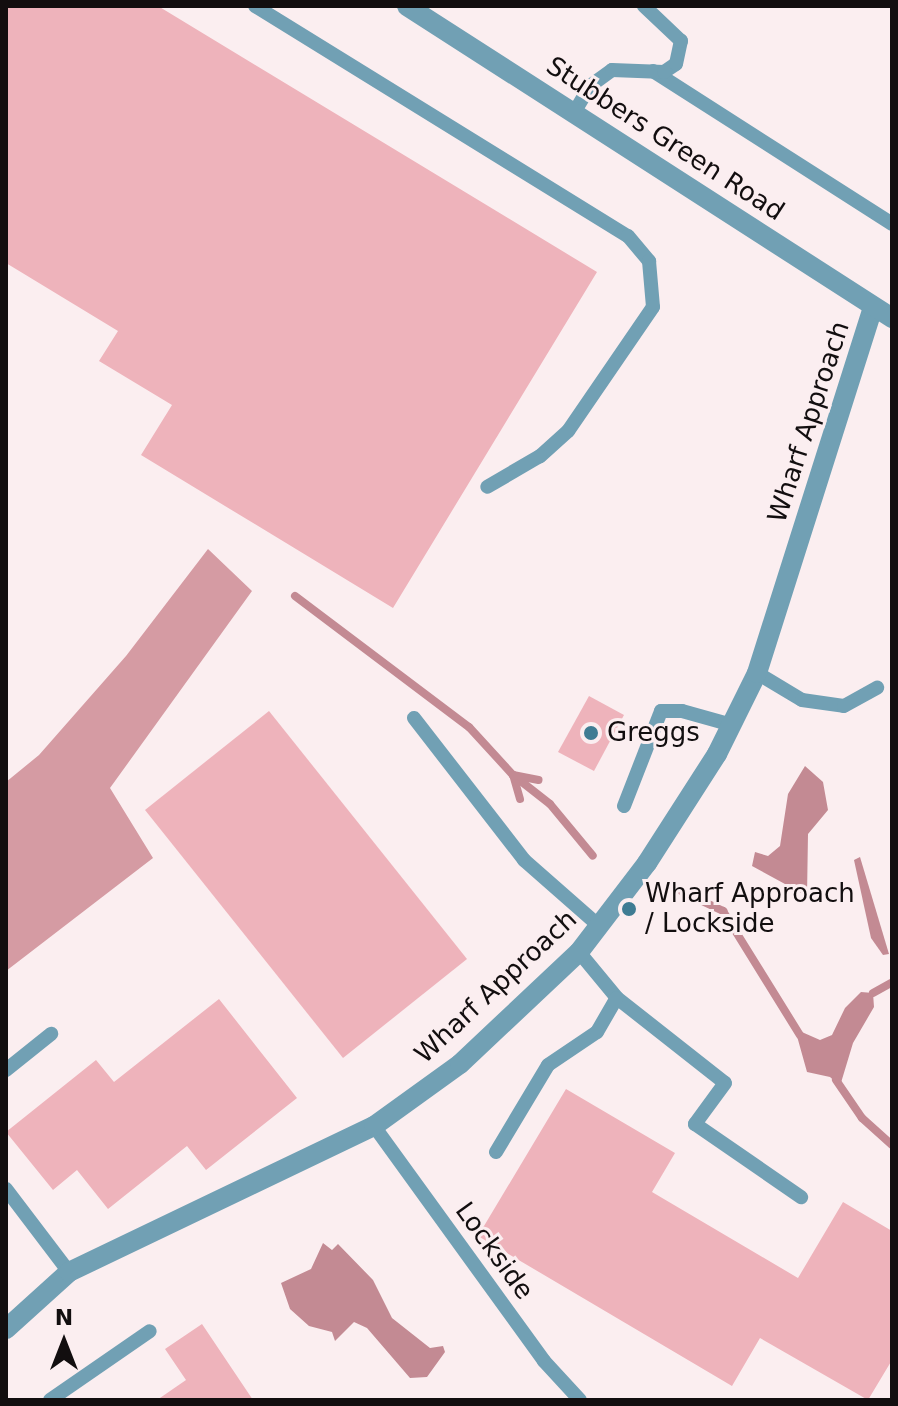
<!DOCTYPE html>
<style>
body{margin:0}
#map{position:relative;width:898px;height:1406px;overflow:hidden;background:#fbeef0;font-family:"DejaVu Sans",sans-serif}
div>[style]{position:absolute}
.forest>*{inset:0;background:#d59ba3}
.water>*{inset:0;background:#c38a93}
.stream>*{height:8px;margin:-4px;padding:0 4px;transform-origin:4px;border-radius:4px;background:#c38a93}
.building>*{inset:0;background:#eeb3bb}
.service>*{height:14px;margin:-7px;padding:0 7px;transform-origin:7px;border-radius:7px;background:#71a0b4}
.minor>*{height:20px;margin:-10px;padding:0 10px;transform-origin:10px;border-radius:10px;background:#71a0b4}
.tertiary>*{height:20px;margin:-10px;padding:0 10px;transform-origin:10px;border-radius:10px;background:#71a0b4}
.dots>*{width:22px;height:22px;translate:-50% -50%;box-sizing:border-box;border:4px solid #fbeef0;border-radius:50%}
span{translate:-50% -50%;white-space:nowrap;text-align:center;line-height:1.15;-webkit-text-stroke:6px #fbeef0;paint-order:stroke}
.street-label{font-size:26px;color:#120e0f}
.poi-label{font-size:26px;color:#120e0f}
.left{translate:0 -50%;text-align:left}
.frame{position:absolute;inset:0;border:8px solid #120e0f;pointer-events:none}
.north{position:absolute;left:24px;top:1302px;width:80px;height:80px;-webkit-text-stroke:6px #fbeef0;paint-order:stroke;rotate:0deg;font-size:22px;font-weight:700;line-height:32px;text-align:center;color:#120e0f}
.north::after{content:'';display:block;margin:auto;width:28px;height:36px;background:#120e0f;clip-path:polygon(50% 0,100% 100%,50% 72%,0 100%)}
</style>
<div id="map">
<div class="forest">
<i style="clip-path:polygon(208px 549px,252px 591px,110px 788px,153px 858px,6px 971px,6px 782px,39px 755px,126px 656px)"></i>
</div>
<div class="water">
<i style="clip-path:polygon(805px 766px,823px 782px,828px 810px,808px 834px,807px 896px,752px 866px,755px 852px,768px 856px,780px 846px,788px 794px)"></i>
<i style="clip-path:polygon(860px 857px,889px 954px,883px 955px,871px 938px,854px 860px)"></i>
<i style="clip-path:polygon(861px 992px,873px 993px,874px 1007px,853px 1043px,840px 1086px,830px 1077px,807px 1072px,795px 1029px,820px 1040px,832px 1035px,845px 1008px)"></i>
<i style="clip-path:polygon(323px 1243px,332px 1250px,338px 1244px,373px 1280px,392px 1318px,430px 1348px,443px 1346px,445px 1352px,427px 1377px,410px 1378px,367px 1328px,354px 1322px,335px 1341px,332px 1332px,309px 1326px,290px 1309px,281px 1283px,311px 1269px)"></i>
</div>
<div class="stream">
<i style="left:295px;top:596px;width:218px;rotate:37deg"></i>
<i style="left:469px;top:727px;width:65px;rotate:47.5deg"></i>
<i style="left:513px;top:775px;width:47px;rotate:38.1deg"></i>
<i style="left:550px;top:804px;width:67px;rotate:50.4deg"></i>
<i style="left:520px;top:799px;width:25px;rotate:-106deg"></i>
<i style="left:513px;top:775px;width:26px;rotate:11deg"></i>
<i style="left:681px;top:891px;width:47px;rotate:25.5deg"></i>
<i style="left:723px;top:911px;width:146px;rotate:58.2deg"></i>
<i style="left:873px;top:993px;width:21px;rotate:-29deg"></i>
<i style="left:836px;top:1080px;width:46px;rotate:55.6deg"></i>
<i style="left:862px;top:1118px;width:40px;rotate:42deg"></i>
</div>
<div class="building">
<i style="clip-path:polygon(6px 6px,158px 6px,597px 272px,393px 608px,141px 455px,172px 405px,99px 361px,118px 331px,6px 263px)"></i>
<i style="clip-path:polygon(589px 696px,624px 715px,594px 771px,558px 752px)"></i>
<i style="clip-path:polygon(269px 711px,467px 959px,343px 1058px,145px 810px)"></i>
<i style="clip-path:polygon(219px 999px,297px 1098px,206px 1170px,187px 1146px,108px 1209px,77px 1170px,53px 1190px,6px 1132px,96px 1060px,114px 1082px)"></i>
<i style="clip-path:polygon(566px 1089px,675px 1153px,652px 1192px,798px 1278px,843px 1202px,892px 1231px,892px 1360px,868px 1400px,760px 1338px,732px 1386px,478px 1236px)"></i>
<i style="clip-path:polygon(202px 1324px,253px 1400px,157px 1400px,186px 1380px,165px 1349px)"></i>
</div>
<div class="service">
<i style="left:255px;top:6px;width:438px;rotate:31.7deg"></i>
<i style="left:628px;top:236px;width:33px;rotate:50deg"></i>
<i style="left:649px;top:261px;width:46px;rotate:85deg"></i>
<i style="left:653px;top:307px;width:150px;rotate:124.4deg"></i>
<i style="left:568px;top:431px;width:38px;rotate:138deg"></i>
<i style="left:540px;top:456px;width:61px;rotate:149.7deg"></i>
<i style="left:653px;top:71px;width:284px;rotate:32.6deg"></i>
<i style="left:575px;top:111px;width:29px;rotate:-59deg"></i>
<i style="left:590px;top:86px;width:27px;rotate:-36deg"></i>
<i style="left:612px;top:70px;width:52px;rotate:2.2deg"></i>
<i style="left:664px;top:72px;width:14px;rotate:-34deg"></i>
<i style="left:676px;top:64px;width:24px;rotate:-78deg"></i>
<i style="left:681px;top:41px;width:51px;rotate:-136.6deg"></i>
<i style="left:757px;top:673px;width:52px;rotate:31deg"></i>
<i style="left:802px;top:700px;width:42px;rotate:8.1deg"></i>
<i style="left:844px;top:706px;width:38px;rotate:-29deg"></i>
<i style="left:414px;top:718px;width:180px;rotate:52.2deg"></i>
<i style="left:524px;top:860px;width:100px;rotate:41.3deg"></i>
<i style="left:624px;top:806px;width:102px;rotate:-68.7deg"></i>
<i style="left:661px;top:711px;width:21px"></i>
<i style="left:682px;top:711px;width:52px;rotate:15.6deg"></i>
<i style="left:579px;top:952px;width:60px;rotate:50.4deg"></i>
<i style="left:617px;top:998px;width:137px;rotate:38.2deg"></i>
<i style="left:725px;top:1083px;width:51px;rotate:126.2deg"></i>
<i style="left:695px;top:1124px;width:129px;rotate:34.6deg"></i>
<i style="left:6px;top:1070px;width:58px;rotate:-38.7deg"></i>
<i style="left:374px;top:1126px;width:290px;rotate:54.1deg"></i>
<i style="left:544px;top:1361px;width:53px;rotate:47.3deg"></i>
<i style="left:496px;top:1152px;width:101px;rotate:-59.1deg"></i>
<i style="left:548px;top:1065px;width:59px;rotate:-34deg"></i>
<i style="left:597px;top:1032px;width:39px;rotate:-60deg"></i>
<i style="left:6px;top:1189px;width:104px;rotate:52.8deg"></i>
<i style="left:50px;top:1400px;width:121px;rotate:-34.6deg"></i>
</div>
<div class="minor">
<i style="left:6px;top:1329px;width:85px;rotate:-42.1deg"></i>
<i style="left:69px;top:1272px;width:338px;rotate:-25.6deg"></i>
<i style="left:374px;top:1126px;width:106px;rotate:-35.8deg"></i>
<i style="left:460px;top:1064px;width:163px;rotate:-43.3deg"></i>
<i style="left:579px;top:952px;width:112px;rotate:-52.6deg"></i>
<i style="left:647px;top:863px;width:130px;rotate:-57.3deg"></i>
<i style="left:717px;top:754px;width:90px;rotate:-63.7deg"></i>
<i style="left:757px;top:673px;width:383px;rotate:-72.4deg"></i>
</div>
<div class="tertiary">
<i style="left:407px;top:6px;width:577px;rotate:32.75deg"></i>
</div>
<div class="dots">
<i style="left:591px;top:733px;background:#3f7c93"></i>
<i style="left:629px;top:909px;background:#3f7c93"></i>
</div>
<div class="street-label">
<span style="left:665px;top:139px;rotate:33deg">Stubbers Green Road</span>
<span style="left:809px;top:422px;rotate:-72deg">Wharf Approach</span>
<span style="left:496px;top:987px;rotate:-43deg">Wharf Approach</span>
<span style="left:494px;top:1251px;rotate:54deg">Lockside</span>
</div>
<div class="poi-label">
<span class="left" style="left:607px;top:733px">Greggs</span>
<span class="left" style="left:645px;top:909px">Wharf Approach<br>/ Lockside</span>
</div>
<div class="frame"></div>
<div class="north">N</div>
</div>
